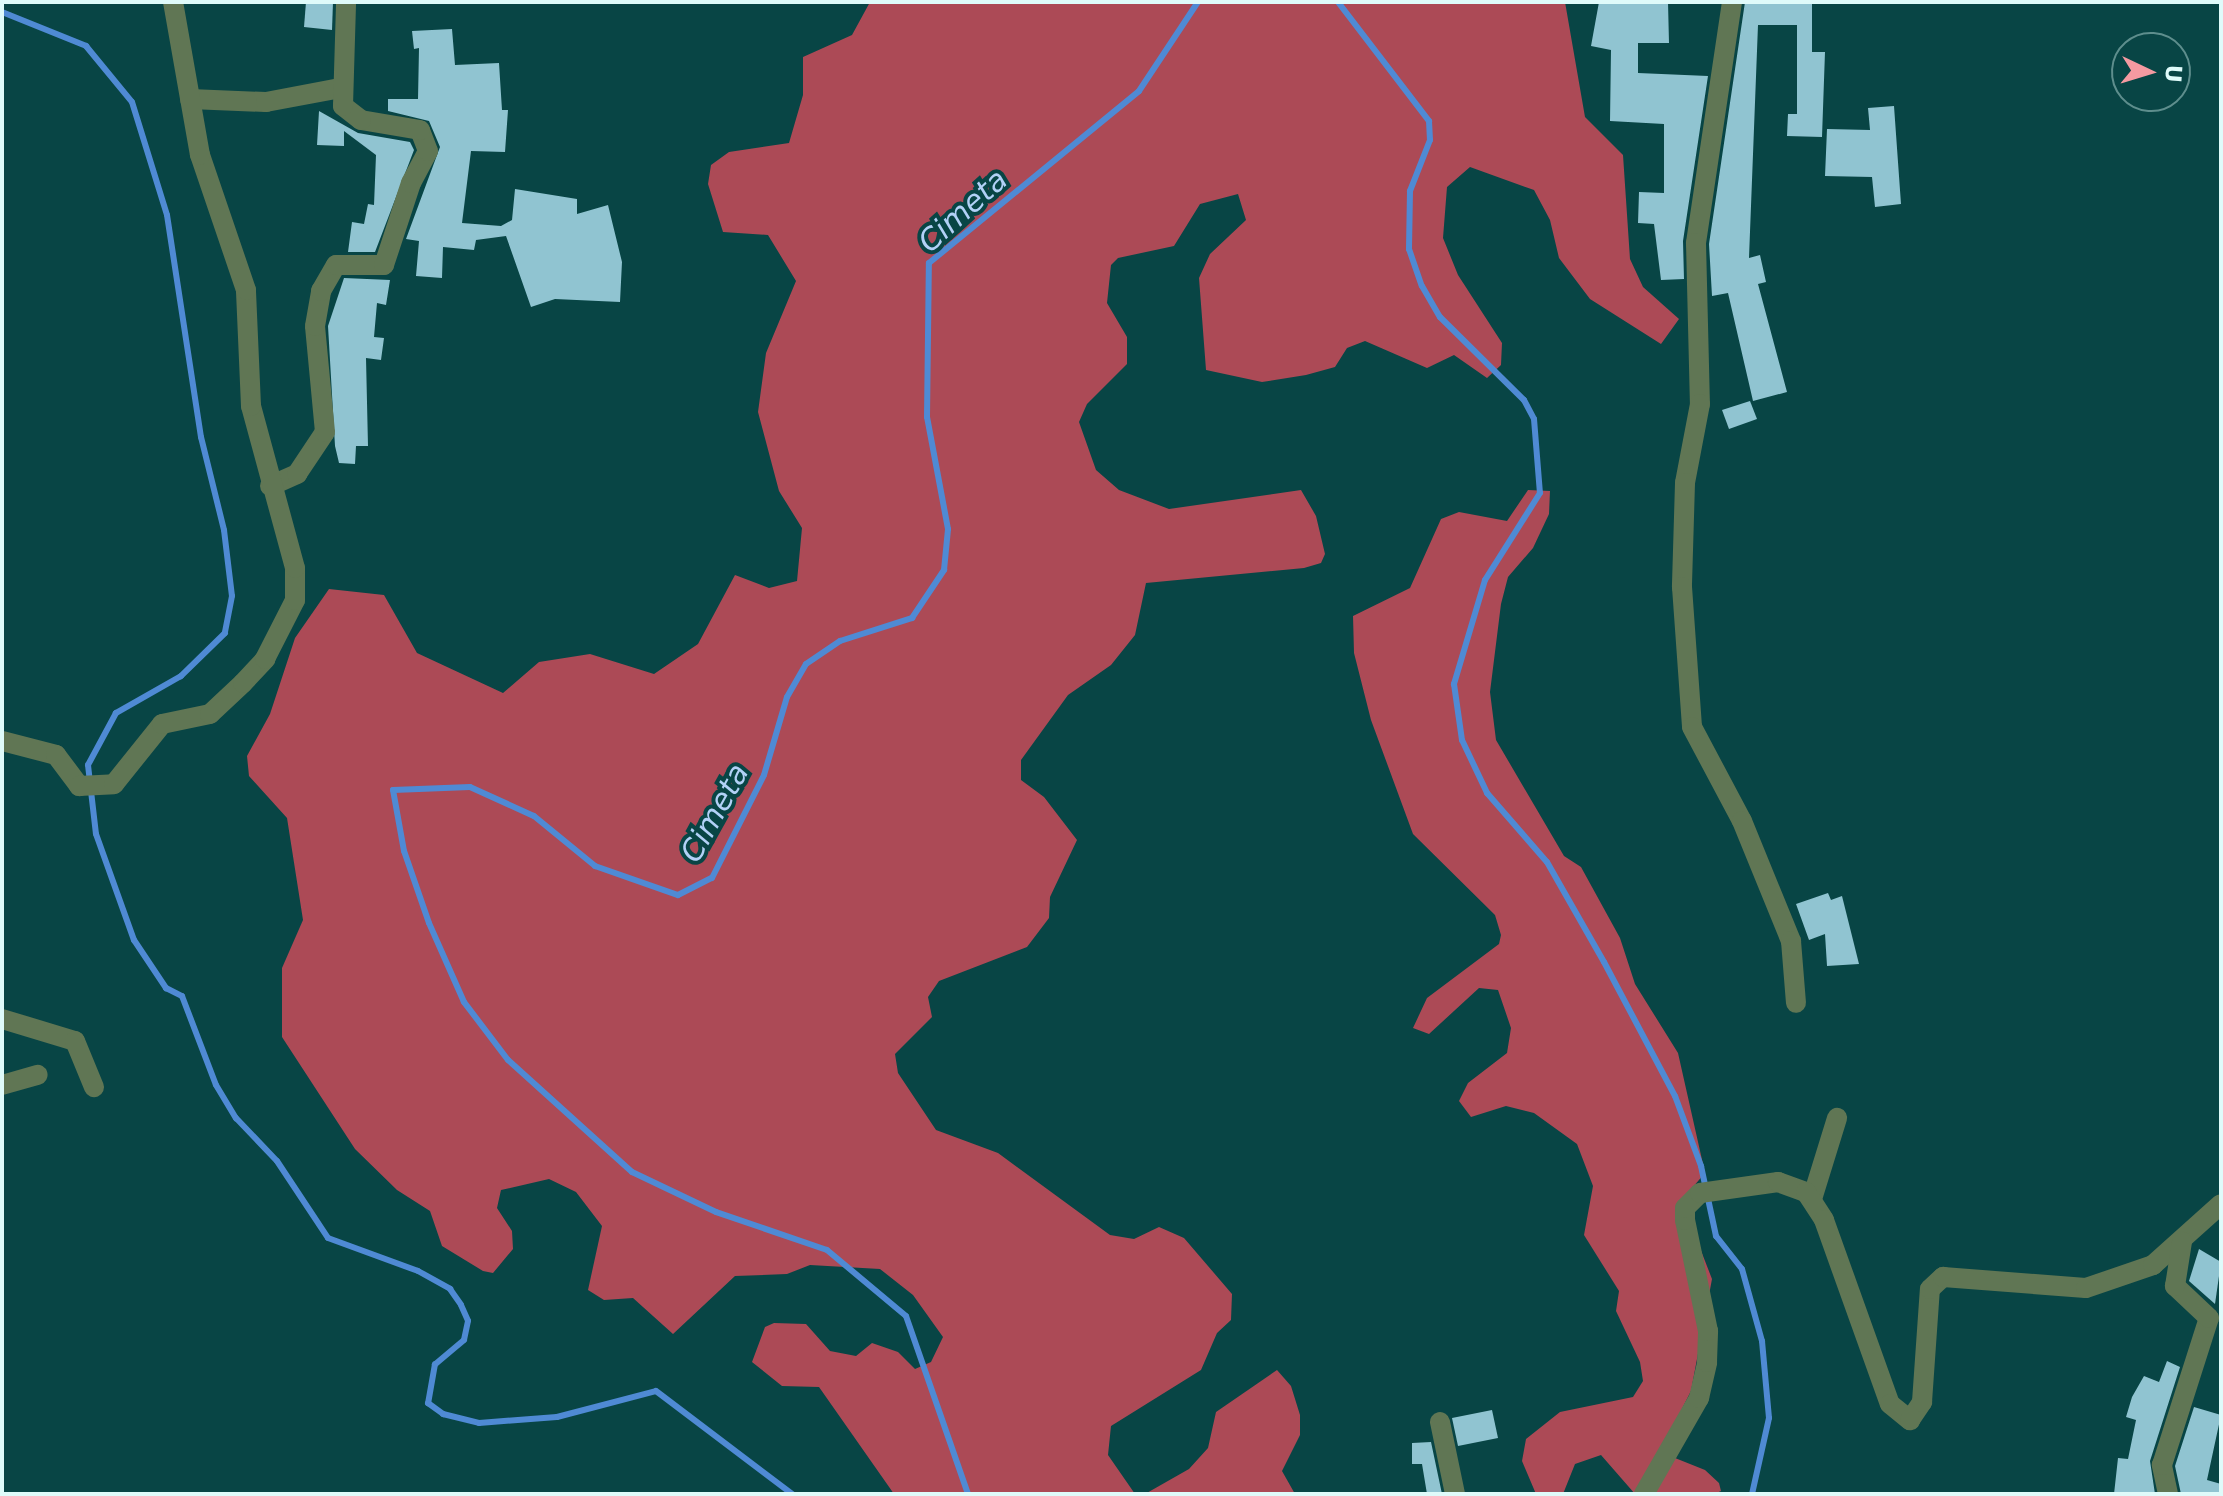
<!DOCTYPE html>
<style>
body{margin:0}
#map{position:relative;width:2223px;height:1496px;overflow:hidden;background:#084545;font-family:"DejaVu Sans",sans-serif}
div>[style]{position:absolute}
.forest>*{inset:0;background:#ac4a56}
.stream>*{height:6px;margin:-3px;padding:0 3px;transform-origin:3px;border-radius:3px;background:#4f8ad4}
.building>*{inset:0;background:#90c4d1}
.minor>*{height:20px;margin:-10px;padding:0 10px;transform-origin:10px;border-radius:10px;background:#607654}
span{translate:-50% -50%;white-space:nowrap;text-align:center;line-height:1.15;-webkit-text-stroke:8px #084545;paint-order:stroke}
.water-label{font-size:30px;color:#b2d1f7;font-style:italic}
.frame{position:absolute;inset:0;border:4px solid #dffbfa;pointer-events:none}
.north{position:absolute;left:2111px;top:32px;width:80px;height:80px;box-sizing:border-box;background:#084545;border:2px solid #5e8e8d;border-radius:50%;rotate:94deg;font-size:22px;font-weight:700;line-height:32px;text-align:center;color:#dffbfa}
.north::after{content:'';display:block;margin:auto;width:28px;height:36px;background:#f49aa1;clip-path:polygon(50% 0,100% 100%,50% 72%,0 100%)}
</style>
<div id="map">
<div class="forest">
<i style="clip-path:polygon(870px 2px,1565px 2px,1585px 117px,1623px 155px,1630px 259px,1643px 287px,1679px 319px,1661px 344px,1590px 299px,1559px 258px,1550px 220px,1534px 190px,1470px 167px,1447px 187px,1443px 238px,1458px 275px,1502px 343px,1501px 365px,1487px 378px,1454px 355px,1427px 368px,1365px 341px,1347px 348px,1335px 367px,1306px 375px,1262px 382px,1206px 370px,1199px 278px,1210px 254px,1246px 220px,1238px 194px,1200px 204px,1174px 246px,1118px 258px,1111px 265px,1107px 303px,1127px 337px,1127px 364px,1087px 404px,1079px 422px,1096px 470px,1119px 490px,1169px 509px,1301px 490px,1316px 516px,1325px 554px,1321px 563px,1304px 568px,1146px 583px,1135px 635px,1111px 665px,1068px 695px,1021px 760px,1021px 780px,1044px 797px,1077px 840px,1050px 897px,1049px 918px,1027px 947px,939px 981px,928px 997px,932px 1017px,895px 1054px,898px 1073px,936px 1130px,998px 1153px,1110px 1235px,1134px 1239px,1159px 1227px,1184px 1238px,1232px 1294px,1231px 1320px,1217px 1333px,1201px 1370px,1111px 1426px,1108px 1455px,1135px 1494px,894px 1494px,819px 1387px,782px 1386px,752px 1362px,765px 1327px,774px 1323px,806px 1324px,830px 1351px,856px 1356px,872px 1343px,898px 1352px,915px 1369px,931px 1362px,943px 1337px,913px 1295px,880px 1269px,810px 1265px,787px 1274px,735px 1276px,673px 1334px,633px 1298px,604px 1300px,588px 1290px,602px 1226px,576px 1192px,549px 1179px,501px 1190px,497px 1208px,512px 1231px,513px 1249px,493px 1273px,483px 1271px,442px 1246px,430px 1211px,397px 1190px,355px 1149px,282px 1037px,282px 968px,303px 920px,287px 818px,249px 776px,247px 756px,270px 714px,295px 638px,329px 589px,384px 595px,417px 653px,503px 693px,539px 662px,590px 654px,654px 674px,698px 644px,735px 575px,769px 588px,797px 581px,802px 528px,779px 491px,758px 412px,766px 353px,796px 281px,768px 235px,723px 232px,708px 184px,711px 165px,729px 152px,789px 143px,803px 95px,803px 57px,852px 35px)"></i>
<i style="clip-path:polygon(1528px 490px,1550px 491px,1549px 514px,1533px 548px,1508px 577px,1501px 604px,1490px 692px,1496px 740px,1564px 856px,1581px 867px,1620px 938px,1635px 984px,1678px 1053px,1705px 1173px,1686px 1195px,1686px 1212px,1712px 1279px,1691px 1391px,1660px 1452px,1705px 1470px,1719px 1483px,1721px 1491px,1714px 1494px,1635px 1494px,1601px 1455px,1575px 1464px,1563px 1494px,1536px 1494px,1522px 1461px,1526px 1439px,1560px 1412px,1633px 1397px,1643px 1381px,1640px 1362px,1616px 1311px,1619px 1291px,1584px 1235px,1593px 1186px,1577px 1144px,1534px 1113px,1506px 1106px,1471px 1117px,1459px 1101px,1468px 1083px,1507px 1053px,1511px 1028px,1498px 990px,1479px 988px,1429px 1034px,1413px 1028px,1427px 998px,1499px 944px,1501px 935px,1495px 915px,1413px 834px,1371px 720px,1354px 653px,1353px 616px,1410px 588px,1441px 519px,1459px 512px,1507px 521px)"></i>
<i style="clip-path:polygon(1277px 1370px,1291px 1386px,1300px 1415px,1300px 1435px,1282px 1471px,1295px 1494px,1145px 1494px,1189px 1469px,1208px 1448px,1216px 1412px)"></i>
</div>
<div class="stream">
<i style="left:1338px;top:2px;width:150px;rotate:52.6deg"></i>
<i style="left:1429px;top:121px;width:19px;rotate:87deg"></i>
<i style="left:1430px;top:140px;width:55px;rotate:111.4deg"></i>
<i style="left:1410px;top:191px;width:58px;rotate:91deg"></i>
<i style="left:1409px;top:249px;width:39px;rotate:71deg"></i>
<i style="left:1422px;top:286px;width:36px;rotate:60deg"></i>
<i style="left:1440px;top:317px;width:118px;rotate:44.7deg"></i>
<i style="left:1524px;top:400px;width:21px;rotate:62deg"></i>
<i style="left:1534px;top:419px;width:74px;rotate:85.4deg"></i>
<i style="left:1540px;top:493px;width:103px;rotate:122.3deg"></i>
<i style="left:1485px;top:580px;width:109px;rotate:106.6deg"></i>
<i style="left:1454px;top:684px;width:57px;rotate:81.9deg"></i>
<i style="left:1462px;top:740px;width:59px;rotate:64.7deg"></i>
<i style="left:1487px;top:793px;width:91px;rotate:49deg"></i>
<i style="left:1547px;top:862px;width:115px;rotate:60.3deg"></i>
<i style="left:1604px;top:962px;width:152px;rotate:62.1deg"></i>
<i style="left:1675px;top:1096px;width:75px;rotate:69.6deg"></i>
<i style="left:1701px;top:1166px;width:72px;rotate:77.9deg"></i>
<i style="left:1716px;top:1236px;width:42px;rotate:51.8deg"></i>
<i style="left:1742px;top:1269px;width:75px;rotate:74.5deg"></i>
<i style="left:1762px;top:1341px;width:77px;rotate:84.8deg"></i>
<i style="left:1769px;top:1418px;width:78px;rotate:102.6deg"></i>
<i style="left:2px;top:12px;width:91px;rotate:22deg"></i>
<i style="left:86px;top:46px;width:72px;rotate:50.6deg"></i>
<i style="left:132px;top:102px;width:118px;rotate:72.8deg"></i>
<i style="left:167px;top:215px;width:225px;rotate:81.3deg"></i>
<i style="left:201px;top:437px;width:96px;rotate:76.1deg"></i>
<i style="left:224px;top:530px;width:66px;rotate:83.1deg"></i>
<i style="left:232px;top:596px;width:38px;rotate:101deg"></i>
<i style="left:225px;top:633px;width:62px;rotate:135.7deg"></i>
<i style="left:181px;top:676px;width:75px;rotate:150.4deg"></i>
<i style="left:116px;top:713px;width:59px;rotate:118.3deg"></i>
<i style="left:88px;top:765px;width:69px;rotate:83.4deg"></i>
<i style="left:96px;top:834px;width:113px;rotate:70.3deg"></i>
<i style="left:134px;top:940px;width:58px;rotate:56.3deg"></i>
<i style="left:166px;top:988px;width:18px;rotate:27deg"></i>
<i style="left:182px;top:996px;width:95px;rotate:69.1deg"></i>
<i style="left:216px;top:1085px;width:39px;rotate:59deg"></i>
<i style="left:236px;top:1118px;width:59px;rotate:46.4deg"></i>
<i style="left:277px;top:1161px;width:92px;rotate:56.5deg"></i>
<i style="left:328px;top:1238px;width:96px;rotate:20.1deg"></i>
<i style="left:418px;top:1271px;width:37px;rotate:29deg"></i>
<i style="left:450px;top:1289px;width:19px;rotate:55deg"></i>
<i style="left:461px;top:1305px;width:17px;rotate:66deg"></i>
<i style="left:468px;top:1321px;width:19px;rotate:102deg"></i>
<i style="left:464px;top:1340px;width:38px;rotate:140deg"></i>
<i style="left:435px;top:1364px;width:40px;rotate:100deg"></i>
<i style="left:428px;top:1403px;width:19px;rotate:36deg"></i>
<i style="left:443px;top:1414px;width:37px;rotate:14deg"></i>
<i style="left:479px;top:1423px;width:78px;rotate:-4.4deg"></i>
<i style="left:557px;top:1417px;width:102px;rotate:-14.7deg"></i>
<i style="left:656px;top:1391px;width:171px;rotate:37.1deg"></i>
<i style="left:968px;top:1494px;width:188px;rotate:-109.2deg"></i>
<i style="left:906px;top:1316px;width:103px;rotate:-140.1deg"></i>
<i style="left:827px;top:1250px;width:117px;rotate:-161.1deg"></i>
<i style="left:716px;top:1212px;width:93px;rotate:-154.5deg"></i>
<i style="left:632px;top:1172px;width:167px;rotate:-137.9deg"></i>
<i style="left:508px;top:1060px;width:73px;rotate:-127.2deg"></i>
<i style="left:464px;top:1002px;width:86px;rotate:-113.9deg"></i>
<i style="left:429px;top:923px;width:76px;rotate:-109.1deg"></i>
<i style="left:404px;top:851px;width:62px;rotate:-100.2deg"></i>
<i style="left:393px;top:790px;width:77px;rotate:-2.2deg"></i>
<i style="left:470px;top:787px;width:70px;rotate:24.4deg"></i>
<i style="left:534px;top:816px;width:79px;rotate:39.3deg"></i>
<i style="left:595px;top:866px;width:88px;rotate:19.3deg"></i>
<i style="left:678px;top:895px;width:38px;rotate:-27deg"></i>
<i style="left:712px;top:878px;width:115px;rotate:-63.2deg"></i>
<i style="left:764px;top:775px;width:81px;rotate:-73.6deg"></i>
<i style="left:787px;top:697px;width:38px;rotate:-60deg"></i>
<i style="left:806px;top:664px;width:41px;rotate:-34.1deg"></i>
<i style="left:840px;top:641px;width:76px;rotate:-17.7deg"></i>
<i style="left:912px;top:618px;width:58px;rotate:-56.3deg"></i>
<i style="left:944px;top:570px;width:41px;rotate:-84.4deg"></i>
<i style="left:948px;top:529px;width:114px;rotate:-100.6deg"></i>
<i style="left:927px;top:417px;width:154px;rotate:-89.3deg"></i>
<i style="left:929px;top:263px;width:271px;rotate:-39.3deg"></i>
<i style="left:1139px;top:91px;width:107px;rotate:-56.5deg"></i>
</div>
<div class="building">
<i style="clip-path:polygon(306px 2px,333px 2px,332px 30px,304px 27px)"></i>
<i style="clip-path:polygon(1599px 2px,1668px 2px,1669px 43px,1638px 43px,1638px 73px,1708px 76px,1683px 241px,1684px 279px,1661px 280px,1654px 224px,1638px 223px,1639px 192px,1664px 193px,1664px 124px,1610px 121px,1611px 50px,1591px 46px)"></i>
<i style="clip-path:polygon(1745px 2px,1812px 2px,1812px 52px,1825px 52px,1822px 137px,1787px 136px,1788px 114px,1797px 114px,1797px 25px,1758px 25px,1749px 258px,1760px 255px,1766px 282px,1758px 284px,1787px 392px,1753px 401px,1728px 293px,1712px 296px,1709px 244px)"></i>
<i style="clip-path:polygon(452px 29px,455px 65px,499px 63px,502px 110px,508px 110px,505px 152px,471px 151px,462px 223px,501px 226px,512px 220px,515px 189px,577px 199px,577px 214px,608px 205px,622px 262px,620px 302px,555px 299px,531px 307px,506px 236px,476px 240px,474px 250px,443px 247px,442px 278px,416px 276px,419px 241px,406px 239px,440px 147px,429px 121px,388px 111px,388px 99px,418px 99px,419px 48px,414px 49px,412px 31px)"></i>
<i style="clip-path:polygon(1894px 106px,1901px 204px,1875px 207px,1872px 177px,1825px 176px,1827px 129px,1870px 130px,1868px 108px)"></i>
<i style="clip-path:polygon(319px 111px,358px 133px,410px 142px,414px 150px,375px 252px,348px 252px,352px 222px,364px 224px,368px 204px,374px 205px,376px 155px,344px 131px,344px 146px,317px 145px)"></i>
<i style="clip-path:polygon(344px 278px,390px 280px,386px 305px,377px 303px,374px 337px,384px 338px,381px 360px,366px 358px,368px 446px,356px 446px,355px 464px,339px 463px,335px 446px,328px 326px)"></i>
<i style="clip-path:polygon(1750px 401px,1757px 419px,1729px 429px,1722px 410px)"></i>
<i style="clip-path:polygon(1828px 893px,1831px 900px,1842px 896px,1859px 964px,1827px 966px,1825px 934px,1809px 940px,1796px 904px)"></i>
<i style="clip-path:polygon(2199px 1249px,2221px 1262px,2215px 1304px,2189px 1281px)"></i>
<i style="clip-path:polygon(2167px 1361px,2180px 1367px,2150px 1461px,2155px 1494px,2114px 1494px,2118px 1458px,2128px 1459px,2136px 1420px,2126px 1417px,2132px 1397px,2144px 1376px,2159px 1382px)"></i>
<i style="clip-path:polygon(2194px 1407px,2221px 1415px,2207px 1480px,2221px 1484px,2221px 1494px,2181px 1494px,2175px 1466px)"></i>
<i style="clip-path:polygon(1492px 1410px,1498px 1438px,1458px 1446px,1452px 1418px)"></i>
<i style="clip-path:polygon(1431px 1442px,1442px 1494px,1427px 1494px,1422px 1464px,1412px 1464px,1412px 1443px)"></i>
</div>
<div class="minor">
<i style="left:1732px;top:2px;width:244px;rotate:98.5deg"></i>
<i style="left:1696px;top:243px;width:161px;rotate:88.6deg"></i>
<i style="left:1700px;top:404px;width:80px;rotate:100.8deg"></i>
<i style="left:1685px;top:483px;width:104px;rotate:91.7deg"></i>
<i style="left:1682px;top:587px;width:140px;rotate:85.9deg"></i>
<i style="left:1692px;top:727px;width:106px;rotate:62deg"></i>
<i style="left:1742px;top:821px;width:130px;rotate:67.8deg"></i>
<i style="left:1791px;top:941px;width:62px;rotate:85.4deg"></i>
<i style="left:190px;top:99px;width:76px;rotate:2.3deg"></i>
<i style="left:266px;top:102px;width:75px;rotate:-10.7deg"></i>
<i style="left:270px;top:486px;width:30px;rotate:-24deg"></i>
<i style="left:297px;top:474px;width:50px;rotate:-56.3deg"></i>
<i style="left:325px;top:432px;width:106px;rotate:-95.4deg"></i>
<i style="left:315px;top:326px;width:36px;rotate:-80deg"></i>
<i style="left:321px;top:291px;width:30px;rotate:-60deg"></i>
<i style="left:336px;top:265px;width:48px"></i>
<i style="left:384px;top:265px;width:86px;rotate:-71.8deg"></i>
<i style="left:411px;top:183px;width:36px;rotate:-62deg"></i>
<i style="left:428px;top:151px;width:22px;rotate:-111deg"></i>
<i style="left:420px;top:130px;width:60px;rotate:-170.4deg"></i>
<i style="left:361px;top:120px;width:23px;rotate:-142deg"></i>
<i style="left:343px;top:106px;width:104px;rotate:-88.3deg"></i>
<i style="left:2px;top:741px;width:56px;rotate:14.5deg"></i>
<i style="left:56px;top:755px;width:39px;rotate:53deg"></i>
<i style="left:79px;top:786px;width:35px;rotate:-3deg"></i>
<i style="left:114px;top:784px;width:77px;rotate:-51.3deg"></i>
<i style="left:162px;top:724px;width:49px;rotate:-11.8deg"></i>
<i style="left:210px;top:714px;width:45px;rotate:-43.2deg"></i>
<i style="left:243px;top:683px;width:33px;rotate:-47deg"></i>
<i style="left:265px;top:659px;width:66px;rotate:-63deg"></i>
<i style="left:295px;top:600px;width:32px;rotate:-90deg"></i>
<i style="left:295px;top:568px;width:168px;rotate:-105.2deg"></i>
<i style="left:251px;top:406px;width:116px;rotate:-92.5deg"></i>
<i style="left:246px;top:290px;width:143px;rotate:-108.8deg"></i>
<i style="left:200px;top:155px;width:155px;rotate:-100deg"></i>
<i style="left:2px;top:1019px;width:76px;rotate:16.8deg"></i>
<i style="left:75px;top:1041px;width:50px;rotate:67.6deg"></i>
<i style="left:2px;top:1085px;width:37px;rotate:-16deg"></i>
<i style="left:1812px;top:1199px;width:85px;rotate:-72.8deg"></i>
<i style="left:1440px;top:1422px;width:74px;rotate:78.2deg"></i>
<i style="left:1644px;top:1494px;width:111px;rotate:-60.2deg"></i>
<i style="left:1699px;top:1398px;width:37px;rotate:-77deg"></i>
<i style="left:1707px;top:1362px;width:31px;rotate:-88deg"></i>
<i style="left:1708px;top:1331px;width:113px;rotate:-101.7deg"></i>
<i style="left:1685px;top:1220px;width:12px;rotate:-90deg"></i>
<i style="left:1685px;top:1208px;width:21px;rotate:-45deg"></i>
<i style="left:1700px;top:1193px;width:79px;rotate:-8deg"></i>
<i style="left:1778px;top:1182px;width:30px;rotate:20deg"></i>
<i style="left:1806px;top:1192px;width:33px;rotate:57deg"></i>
<i style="left:1824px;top:1220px;width:195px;rotate:70.3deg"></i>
<i style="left:1890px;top:1404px;width:26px;rotate:39deg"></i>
<i style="left:1910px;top:1420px;width:22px;rotate:-56deg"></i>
<i style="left:1922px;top:1402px;width:113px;rotate:-86deg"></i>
<i style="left:1930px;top:1289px;width:18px;rotate:-43deg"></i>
<i style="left:1943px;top:1277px;width:143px;rotate:4.4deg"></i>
<i style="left:2086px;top:1288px;width:71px;rotate:-18.9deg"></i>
<i style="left:2153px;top:1265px;width:91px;rotate:-41.9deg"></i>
<i style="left:2168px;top:1494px;width:30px;rotate:-102deg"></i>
<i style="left:2162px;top:1465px;width:154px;rotate:-72.3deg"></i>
<i style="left:2209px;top:1318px;width:47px;rotate:-136.7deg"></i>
<i style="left:2175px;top:1286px;width:45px;rotate:-81deg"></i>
</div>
<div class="water-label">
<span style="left:963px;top:211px;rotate:-42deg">Cimeta</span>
<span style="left:715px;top:813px;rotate:-61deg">Cimeta</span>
</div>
<div class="frame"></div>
<div class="north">U</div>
</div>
